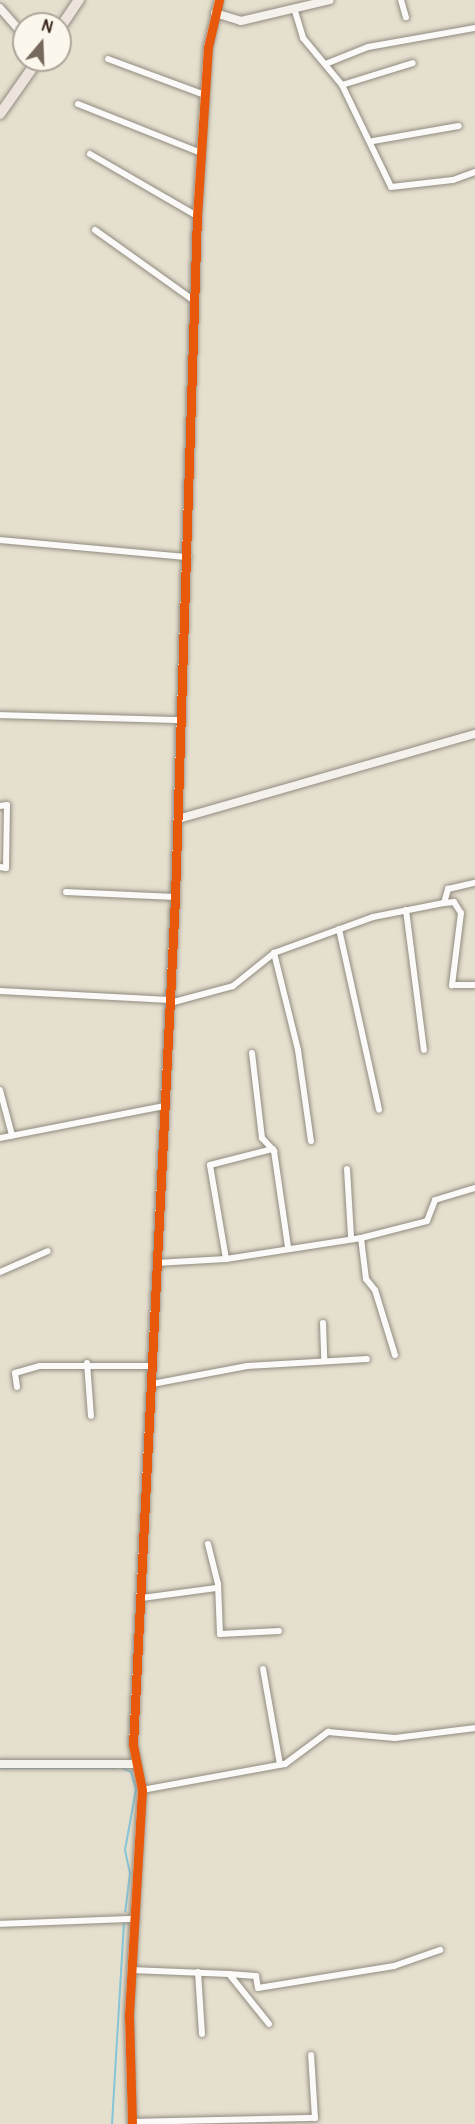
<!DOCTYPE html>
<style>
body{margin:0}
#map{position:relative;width:475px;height:2124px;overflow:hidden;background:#e5dfce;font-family:Pangolin,sans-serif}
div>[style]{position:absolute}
.stream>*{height:2px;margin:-1px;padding:0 1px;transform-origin:1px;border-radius:1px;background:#86c5d7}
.roads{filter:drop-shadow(0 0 2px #918b80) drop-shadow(0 0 2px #918b80)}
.street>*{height:6px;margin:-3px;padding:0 3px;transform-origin:3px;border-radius:3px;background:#fbfaf8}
.secondary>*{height:8px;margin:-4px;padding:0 4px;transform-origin:4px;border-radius:4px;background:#f5f2ed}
.highway>*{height:10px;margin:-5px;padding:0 5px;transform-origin:5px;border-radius:5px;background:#ece4dc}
.cycleway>*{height:9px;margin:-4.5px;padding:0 4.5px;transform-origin:4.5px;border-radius:4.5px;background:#e8590c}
span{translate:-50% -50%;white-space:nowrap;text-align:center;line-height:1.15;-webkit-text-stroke:5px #fbf7ec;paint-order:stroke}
.north{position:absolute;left:12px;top:12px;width:60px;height:60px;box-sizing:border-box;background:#fbf7ec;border:2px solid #aea59a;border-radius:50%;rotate:19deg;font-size:16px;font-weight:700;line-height:24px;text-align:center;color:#3b2a1e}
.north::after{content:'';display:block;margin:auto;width:21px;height:27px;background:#76695c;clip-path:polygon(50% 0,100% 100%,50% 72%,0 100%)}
</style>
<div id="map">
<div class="stream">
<i style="left:0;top:1768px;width:117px"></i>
<i style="left:122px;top:1768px;width:10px;rotate:24deg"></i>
<i style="left:131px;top:1772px;width:18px;rotate:74deg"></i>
<i style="left:136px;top:1789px;width:62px;rotate:100.2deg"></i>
<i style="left:125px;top:1850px;width:24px;rotate:78deg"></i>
<i style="left:130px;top:1873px;width:39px;rotate:97deg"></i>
<i style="left:112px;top:2124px;width:201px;rotate:-86.6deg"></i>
</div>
<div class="roads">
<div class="street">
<i style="left:401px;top:0;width:18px;rotate:74deg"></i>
<i style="left:294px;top:8px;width:31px;rotate:73deg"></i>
<i style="left:303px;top:38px;width:61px;rotate:50.3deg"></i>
<i style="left:342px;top:85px;width:113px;rotate:64.3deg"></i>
<i style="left:391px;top:187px;width:62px;rotate:-6.4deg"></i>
<i style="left:453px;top:180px;width:23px;rotate:-20deg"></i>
<i style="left:108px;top:59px;width:103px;rotate:20.4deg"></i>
<i style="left:328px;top:63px;width:43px;rotate:-21.8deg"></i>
<i style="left:368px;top:47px;width:109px;rotate:-10.1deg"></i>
<i style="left:342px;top:85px;width:74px;rotate:-17.2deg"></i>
<i style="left:78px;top:104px;width:132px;rotate:21.7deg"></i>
<i style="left:373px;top:141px;width:87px;rotate:-9.9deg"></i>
<i style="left:90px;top:154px;width:124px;rotate:30.1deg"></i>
<i style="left:95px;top:230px;width:120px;rotate:35.5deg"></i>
<i style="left:0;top:540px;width:189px;rotate:5.2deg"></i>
<i style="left:0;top:715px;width:181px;rotate:1.6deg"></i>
<i style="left:0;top:806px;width:7px;rotate:-8deg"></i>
<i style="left:7px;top:805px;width:63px;rotate:90.9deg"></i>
<i style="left:6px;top:868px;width:6px;rotate:-171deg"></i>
<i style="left:66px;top:892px;width:109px;rotate:2.6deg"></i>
<i style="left:444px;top:903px;width:10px;rotate:-6deg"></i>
<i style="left:454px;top:902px;width:13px;rotate:58deg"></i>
<i style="left:461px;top:913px;width:73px;rotate:97.1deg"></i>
<i style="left:452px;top:985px;width:23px"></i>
<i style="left:406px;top:910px;width:141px;rotate:82.7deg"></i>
<i style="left:339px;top:929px;width:185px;rotate:77.5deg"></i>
<i style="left:274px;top:953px;width:100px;rotate:76.1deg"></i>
<i style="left:298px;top:1050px;width:92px;rotate:81.9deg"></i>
<i style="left:0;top:991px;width:170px;rotate:3deg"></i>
<i style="left:170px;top:1003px;width:65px;rotate:-15.1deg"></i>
<i style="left:233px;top:986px;width:53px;rotate:-38.8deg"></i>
<i style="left:274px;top:953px;width:105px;rotate:-20deg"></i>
<i style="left:373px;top:917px;width:72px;rotate:-11.2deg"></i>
<i style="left:444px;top:903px;width:15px;rotate:-74deg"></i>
<i style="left:448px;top:889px;width:28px;rotate:-13deg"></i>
<i style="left:252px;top:1053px;width:86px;rotate:83.3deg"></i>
<i style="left:262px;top:1138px;width:18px;rotate:47deg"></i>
<i style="left:274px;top:1151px;width:97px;rotate:81.7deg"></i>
<i style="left:0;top:1090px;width:47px;rotate:75.1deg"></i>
<i style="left:0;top:1138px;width:167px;rotate:-11deg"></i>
<i style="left:347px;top:1169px;width:68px;rotate:86.6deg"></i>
<i style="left:361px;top:1238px;width:41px;rotate:83deg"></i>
<i style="left:366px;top:1279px;width:14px;rotate:51deg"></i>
<i style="left:375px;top:1290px;width:68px;rotate:72.9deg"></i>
<i style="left:226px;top:1259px;width:95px;rotate:-99.7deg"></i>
<i style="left:210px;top:1165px;width:65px;rotate:-14.3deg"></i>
<i style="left:156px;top:1263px;width:70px;rotate:-3.3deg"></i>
<i style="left:226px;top:1259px;width:137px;rotate:-8.8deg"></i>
<i style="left:361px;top:1238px;width:68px;rotate:-14.4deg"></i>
<i style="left:427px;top:1221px;width:22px;rotate:-69deg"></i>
<i style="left:435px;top:1200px;width:42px;rotate:-16.7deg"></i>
<i style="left:0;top:1272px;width:52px;rotate:-23.6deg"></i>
<i style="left:323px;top:1323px;width:36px;rotate:88deg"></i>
<i style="left:87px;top:1363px;width:53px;rotate:85.7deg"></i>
<i style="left:152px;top:1384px;width:97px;rotate:-10.7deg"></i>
<i style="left:247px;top:1366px;width:120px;rotate:-3.3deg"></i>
<i style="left:17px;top:1387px;width:14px;rotate:-98deg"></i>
<i style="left:15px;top:1373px;width:25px;rotate:-16deg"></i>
<i style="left:39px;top:1366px;width:112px"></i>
<i style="left:208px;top:1544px;width:41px;rotate:76deg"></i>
<i style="left:218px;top:1584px;width:50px;rotate:87.7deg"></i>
<i style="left:220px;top:1634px;width:59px;rotate:-2.9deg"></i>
<i style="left:142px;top:1598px;width:75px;rotate:-7.7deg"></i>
<i style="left:263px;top:1669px;width:97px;rotate:79.9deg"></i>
<i style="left:142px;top:1790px;width:145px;rotate:-10.3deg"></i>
<i style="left:285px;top:1764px;width:54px;rotate:-36.7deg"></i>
<i style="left:328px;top:1732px;width:67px;rotate:5.1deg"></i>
<i style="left:395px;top:1738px;width:81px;rotate:-7.1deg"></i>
<i style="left:0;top:1924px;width:132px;rotate:-2.2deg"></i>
<i style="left:131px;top:1970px;width:98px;rotate:2.3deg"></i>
<i style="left:229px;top:1974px;width:64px;rotate:51.3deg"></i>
<i style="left:198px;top:1972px;width:62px;rotate:86.3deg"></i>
<i style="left:229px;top:1974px;width:27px;rotate:4deg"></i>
<i style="left:256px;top:1976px;width:12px;rotate:81deg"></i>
<i style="left:258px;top:1988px;width:138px;rotate:-9.2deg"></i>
<i style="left:394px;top:1966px;width:49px;rotate:-19.2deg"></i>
<i style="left:132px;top:2122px;width:183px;rotate:-1.3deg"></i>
<i style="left:315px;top:2118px;width:63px;rotate:-93.6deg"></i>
</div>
<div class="secondary">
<i style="left:0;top:8px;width:37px;rotate:49deg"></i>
<i style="left:215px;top:13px;width:27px;rotate:17deg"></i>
<i style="left:241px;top:21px;width:91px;rotate:-13.3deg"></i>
<i style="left:178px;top:819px;width:309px;rotate:-16deg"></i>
<i style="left:0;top:1764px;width:134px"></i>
<i style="left:132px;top:2124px;width:110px;rotate:-91.6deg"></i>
<i style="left:129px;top:2014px;width:224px;rotate:-86.7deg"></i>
<i style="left:142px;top:1790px;width:46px;rotate:-101.3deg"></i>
<i style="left:133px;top:1745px;width:849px;rotate:-87.16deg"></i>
<i style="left:175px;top:897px;width:681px;rotate:-88.15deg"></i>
<i style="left:197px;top:216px;width:169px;rotate:-86.3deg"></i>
<i style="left:208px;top:47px;width:48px;rotate:-76.8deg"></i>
</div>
<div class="highway">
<i style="left:60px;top:28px;width:34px;rotate:-56deg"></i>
<i style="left:0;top:114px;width:66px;rotate:-54.9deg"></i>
</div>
</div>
<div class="cycleway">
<i style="left:132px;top:2124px;width:110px;rotate:-91.6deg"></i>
<i style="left:129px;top:2014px;width:224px;rotate:-86.7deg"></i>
<i style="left:142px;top:1790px;width:46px;rotate:-101.3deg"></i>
<i style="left:133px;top:1745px;width:849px;rotate:-87.16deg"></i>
<i style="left:175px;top:897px;width:681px;rotate:-88.15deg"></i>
<i style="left:197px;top:216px;width:169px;rotate:-86.3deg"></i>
<i style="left:208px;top:47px;width:48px;rotate:-76.8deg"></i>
</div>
<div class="north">N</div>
</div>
